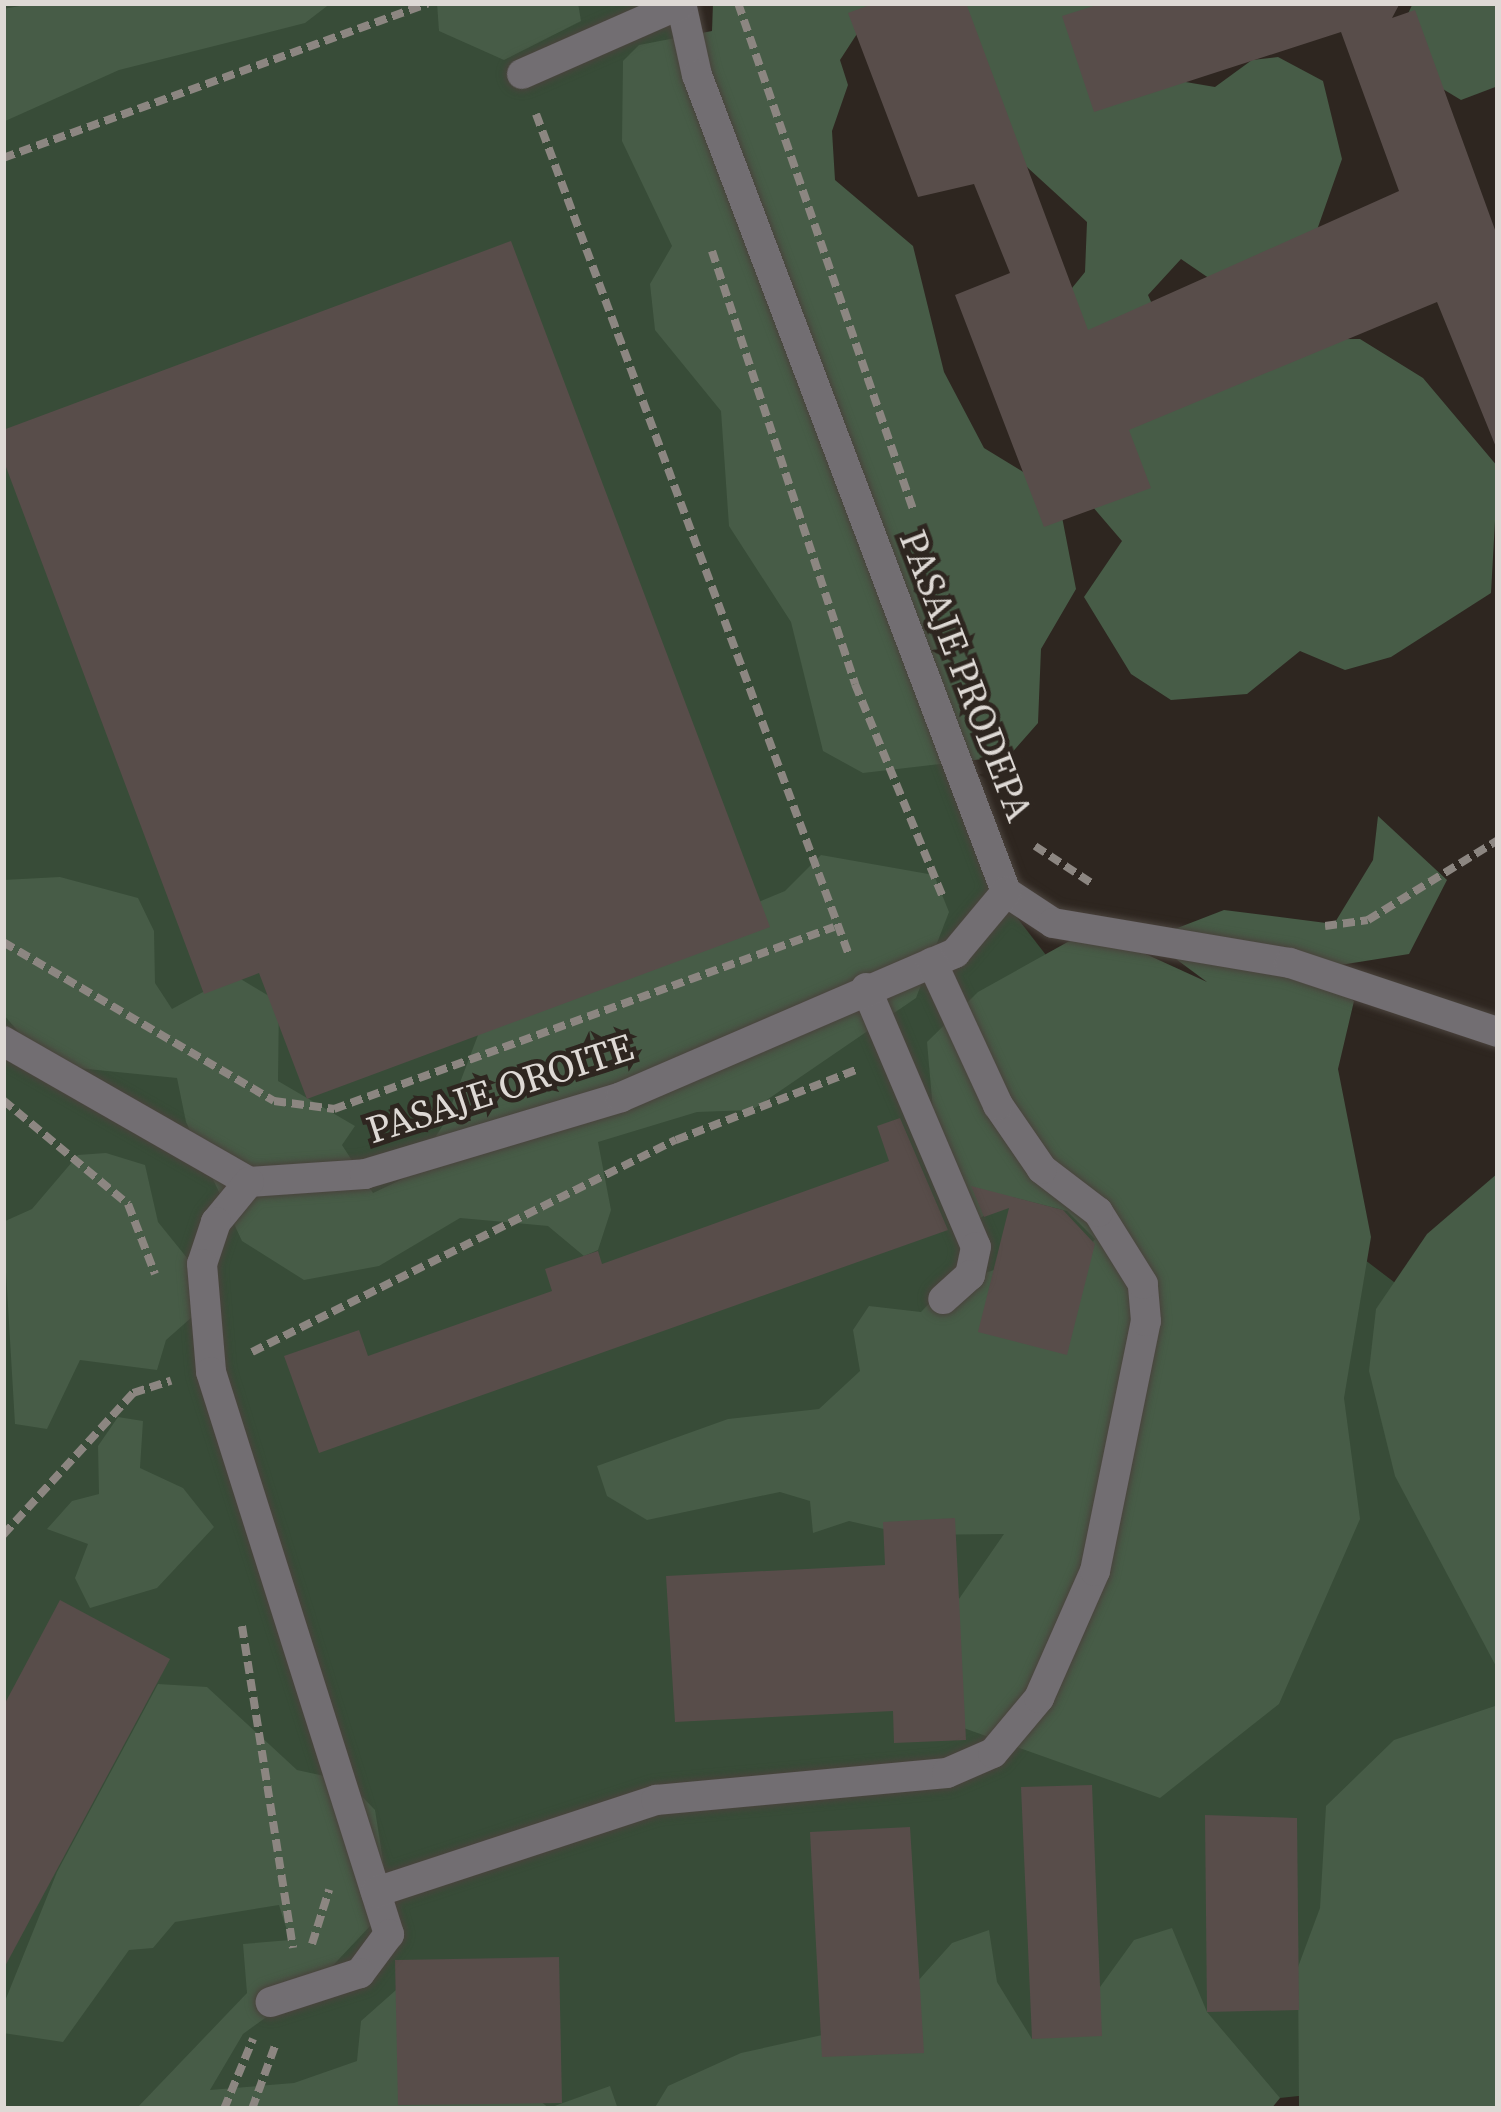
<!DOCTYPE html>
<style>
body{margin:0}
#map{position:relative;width:1501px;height:2112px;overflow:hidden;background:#2e2620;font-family:"Source Serif 4",serif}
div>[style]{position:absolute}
.green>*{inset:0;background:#384c38}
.forest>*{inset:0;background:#475c47}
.building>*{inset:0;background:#584d4a}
.path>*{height:8px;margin-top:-4px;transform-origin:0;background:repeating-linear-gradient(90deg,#8c8681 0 12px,transparent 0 18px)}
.roads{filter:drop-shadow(0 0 3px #4a433d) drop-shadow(0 0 3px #4a433d)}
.minor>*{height:30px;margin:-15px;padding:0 15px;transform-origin:15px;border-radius:15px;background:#726e72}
span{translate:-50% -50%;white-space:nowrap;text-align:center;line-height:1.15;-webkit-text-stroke:9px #2e2620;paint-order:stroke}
.street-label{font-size:39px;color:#ded9d5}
.frame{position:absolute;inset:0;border:6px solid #ded9d5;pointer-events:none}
</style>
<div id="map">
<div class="green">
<i style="clip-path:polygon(3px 3px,679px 3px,995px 889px,1049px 959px,1086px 1047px,1411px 1295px,1498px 1573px,1498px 2075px,1176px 2109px,3px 2109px)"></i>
</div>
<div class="forest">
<i style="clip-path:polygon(36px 3px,331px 3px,305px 23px,119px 70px,3px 122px,3px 9px)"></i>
<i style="clip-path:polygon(437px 3px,578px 3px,581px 21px,504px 60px,439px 31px)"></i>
<i style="clip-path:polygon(713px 3px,1125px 3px,1168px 79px,1215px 87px,1252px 60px,1278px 57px,1323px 81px,1342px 159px,1305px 264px,1235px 296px,1181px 259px,1148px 295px,1168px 340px,1360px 339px,1423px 378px,1498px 467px,1491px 593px,1391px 657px,1345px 670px,1300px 651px,1247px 694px,1171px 700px,1131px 674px,1084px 597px,1122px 541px,1092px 506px,1055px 309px,1085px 272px,1087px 222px,866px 20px,840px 60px,848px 85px,832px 131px,835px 180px,913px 246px,944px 372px,984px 448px,1033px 478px,1062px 517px,1076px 589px,1041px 649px,1038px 723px,1009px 756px,863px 773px,823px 751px,791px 622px,729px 526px,721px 411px,655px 330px,650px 284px,672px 246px,622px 141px,623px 61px,639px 45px,712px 31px)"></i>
<i style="clip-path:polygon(1413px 3px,1498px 3px,1498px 86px,1461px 100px,1428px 80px,1406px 18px)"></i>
<i style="clip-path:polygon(1378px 816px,1447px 880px,1409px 954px,1309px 970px,1354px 1001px,1338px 1069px,1371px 1237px,1344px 1398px,1360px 1519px,1279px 1704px,1160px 1798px,944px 1721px,934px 1635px,1004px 1534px,910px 1535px,849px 1521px,813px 1533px,810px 1501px,780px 1492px,647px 1520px,607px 1496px,597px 1466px,728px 1419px,819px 1409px,860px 1371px,853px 1330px,869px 1306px,921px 1312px,946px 1286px,1012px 1264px,1068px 1276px,1095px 1239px,1067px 1211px,1012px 1197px,979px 1219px,936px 1145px,927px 1042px,978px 992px,1091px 929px,1207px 982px,1149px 939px,1224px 910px,1334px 924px,1373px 860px)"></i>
<i style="clip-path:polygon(821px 855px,934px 875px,949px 912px,916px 998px,752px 1110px,697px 1112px,598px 1142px,611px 1210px,598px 1250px,584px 1256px,548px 1226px,460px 1218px,379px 1266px,304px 1280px,242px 1241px,186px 1122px,177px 1078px,47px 1065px,3px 1014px,3px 880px,60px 877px,138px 898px,154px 931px,155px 983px,172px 1009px,234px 975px,279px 1002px,278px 1081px,355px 1126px,342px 1145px,373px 1193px,411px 1175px,445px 1122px,486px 1014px,785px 891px)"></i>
<i style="clip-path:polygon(106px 1153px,145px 1165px,158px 1222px,217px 1295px,166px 1340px,157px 1370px,80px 1360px,47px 1429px,15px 1424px,3px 1222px,32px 1209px,78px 1155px)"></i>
<i style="clip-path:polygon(1498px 1173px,1498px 1670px,1395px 1476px,1369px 1371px,1376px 1309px,1427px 1234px)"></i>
<i style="clip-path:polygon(118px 1417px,143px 1421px,140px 1468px,183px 1488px,214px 1527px,157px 1588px,90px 1608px,75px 1578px,88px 1544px,47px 1529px,72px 1501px,99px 1494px,98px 1446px)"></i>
<i style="clip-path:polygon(158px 1684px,207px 1687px,297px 1770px,347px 1781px,375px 1810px,390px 1905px,323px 1976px,243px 2034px,210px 2090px,294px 2083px,357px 2061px,361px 2021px,396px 1990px,549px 2108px,610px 2086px,618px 2109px,136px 2109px,247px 1993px,243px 1944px,290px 1940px,279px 1905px,175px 1922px,153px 1948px,129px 1950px,63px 2042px,3px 2033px,3px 2006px,57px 1872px)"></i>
<i style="clip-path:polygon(1498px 1705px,1498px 2109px,1299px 2109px,1298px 1967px,1320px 1908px,1326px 1806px,1394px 1740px)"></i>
<i style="clip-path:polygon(1172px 1928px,1207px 2012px,1280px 2098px,1271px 2109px,654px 2109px,668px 2086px,741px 2053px,881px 2022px,952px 1943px,989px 1930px,997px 1982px,1032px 2039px,1100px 1987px,1134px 1940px)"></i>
</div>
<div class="building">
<i style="clip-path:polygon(875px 3px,966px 3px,1088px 330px,1399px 191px,1341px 32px,1094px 112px,1062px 16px,1103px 3px,1400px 3px,1392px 18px,1415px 10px,1498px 238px,1498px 452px,1437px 302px,1129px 430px,1151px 488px,1044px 527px,955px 295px,1010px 273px,974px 184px,918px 197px,848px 13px)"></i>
<i style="clip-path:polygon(511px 241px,770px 927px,307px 1099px,259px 973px,204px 994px,3px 459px,3px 430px)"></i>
<i style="clip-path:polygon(900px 1118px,948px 1230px,319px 1453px,284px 1356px,359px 1330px,368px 1356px,552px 1291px,545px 1269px,598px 1251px,602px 1264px,889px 1161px,877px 1126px)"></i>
<i style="clip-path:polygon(971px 1186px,1063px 1210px,1095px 1244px,1067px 1355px,978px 1332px,1009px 1208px,984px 1217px)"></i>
<i style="clip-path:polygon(955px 1518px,966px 1740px,894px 1743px,893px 1711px,675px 1722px,666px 1576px,885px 1565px,883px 1522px)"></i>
<i style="clip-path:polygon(60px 1600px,170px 1659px,3px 1970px,3px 1707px)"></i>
<i style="clip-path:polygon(1092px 1785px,1102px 2036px,1032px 2039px,1021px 1787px)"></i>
<i style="clip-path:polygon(1205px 1815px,1297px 1818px,1299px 2010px,1207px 2012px)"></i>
<i style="clip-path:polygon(910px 1827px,924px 2053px,822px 2057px,810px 1832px)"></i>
<i style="clip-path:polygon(559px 1957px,562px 2103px,398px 2105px,395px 1960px)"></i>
</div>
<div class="path">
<i style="left:738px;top:3px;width:539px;rotate:70.93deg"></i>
<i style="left:536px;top:114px;width:897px;rotate:69.59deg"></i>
<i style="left:3px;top:158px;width:452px;rotate:-20deg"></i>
<i style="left:712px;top:251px;width:456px;rotate:71.7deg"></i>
<i style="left:855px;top:684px;width:231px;rotate:67.6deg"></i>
<i style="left:1035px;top:846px;width:69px;rotate:33.2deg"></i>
<i style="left:1325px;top:926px;width:43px;rotate:-7.9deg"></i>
<i style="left:1368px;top:920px;width:153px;rotate:-31.6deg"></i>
<i style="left:3px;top:942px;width:314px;rotate:30.4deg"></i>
<i style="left:274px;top:1101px;width:61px;rotate:7.6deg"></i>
<i style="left:334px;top:1109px;width:532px;rotate:-20deg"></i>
<i style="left:3px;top:1100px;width:163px;rotate:39.8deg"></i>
<i style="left:128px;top:1204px;width:75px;rotate:68.9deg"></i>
<i style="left:252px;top:1352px;width:474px;rotate:-26.6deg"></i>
<i style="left:676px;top:1140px;width:195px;rotate:-21.3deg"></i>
<i style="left:3px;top:1535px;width:193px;rotate:-47.5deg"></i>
<i style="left:133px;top:1393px;width:40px;rotate:-18deg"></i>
<i style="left:242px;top:1626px;width:326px;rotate:81deg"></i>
<i style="left:312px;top:1944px;width:57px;rotate:-72.5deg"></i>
<i style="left:224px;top:2109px;width:76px;rotate:-67.5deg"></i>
<i style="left:252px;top:2109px;width:70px;rotate:-70deg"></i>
</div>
<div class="roads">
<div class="minor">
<i style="left:681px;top:3px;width:74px;rotate:77.5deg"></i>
<i style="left:697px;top:75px;width:873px;rotate:69.28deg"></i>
<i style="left:1006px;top:892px;width:56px;rotate:33.4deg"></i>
<i style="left:1053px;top:923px;width:240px;rotate:9.6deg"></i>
<i style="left:1290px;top:963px;width:219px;rotate:18.4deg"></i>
<i style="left:522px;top:74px;width:174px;rotate:-23.8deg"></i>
<i style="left:866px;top:988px;width:281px;rotate:67deg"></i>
<i style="left:976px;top:1247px;width:29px;rotate:102deg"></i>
<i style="left:970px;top:1275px;width:36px;rotate:138deg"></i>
<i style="left:3px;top:1041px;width:284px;rotate:29.8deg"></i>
<i style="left:249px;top:1182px;width:116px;rotate:-3.9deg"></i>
<i style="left:365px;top:1174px;width:267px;rotate:-16.7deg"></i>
<i style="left:621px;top:1097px;width:364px;rotate:-23.3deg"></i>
<i style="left:955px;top:953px;width:80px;rotate:-50.1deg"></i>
<i style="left:249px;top:1182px;width:52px;rotate:129.5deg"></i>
<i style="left:216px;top:1222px;width:44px;rotate:108.4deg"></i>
<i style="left:202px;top:1264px;width:108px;rotate:85.2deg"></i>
<i style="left:211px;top:1372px;width:590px;rotate:72.43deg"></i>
<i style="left:389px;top:1934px;width:49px;rotate:126.6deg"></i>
<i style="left:360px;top:1973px;width:94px;rotate:162deg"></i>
<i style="left:376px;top:1892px;width:295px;rotate:-18.2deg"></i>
<i style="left:656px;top:1800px;width:292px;rotate:-5.3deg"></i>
<i style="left:947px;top:1773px;width:50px;rotate:-23.5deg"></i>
<i style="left:993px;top:1753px;width:72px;rotate:-50.1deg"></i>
<i style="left:1039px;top:1698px;width:139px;rotate:-66.2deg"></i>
<i style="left:1095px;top:1571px;width:255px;rotate:-78.5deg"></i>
<i style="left:1146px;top:1321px;width:37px;rotate:-95deg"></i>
<i style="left:1143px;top:1284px;width:85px;rotate:-122deg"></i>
<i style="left:1098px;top:1212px;width:71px;rotate:-142.5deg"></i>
<i style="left:1042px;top:1169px;width:78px;rotate:-124.5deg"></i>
<i style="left:998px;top:1105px;width:157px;rotate:-114.8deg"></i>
</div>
</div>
<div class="street-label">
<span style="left:966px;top:676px;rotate:69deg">PASAJE PRODEPA</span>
<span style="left:500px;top:1089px;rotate:-18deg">PASAJE OROITE</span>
</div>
<div class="frame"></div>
</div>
